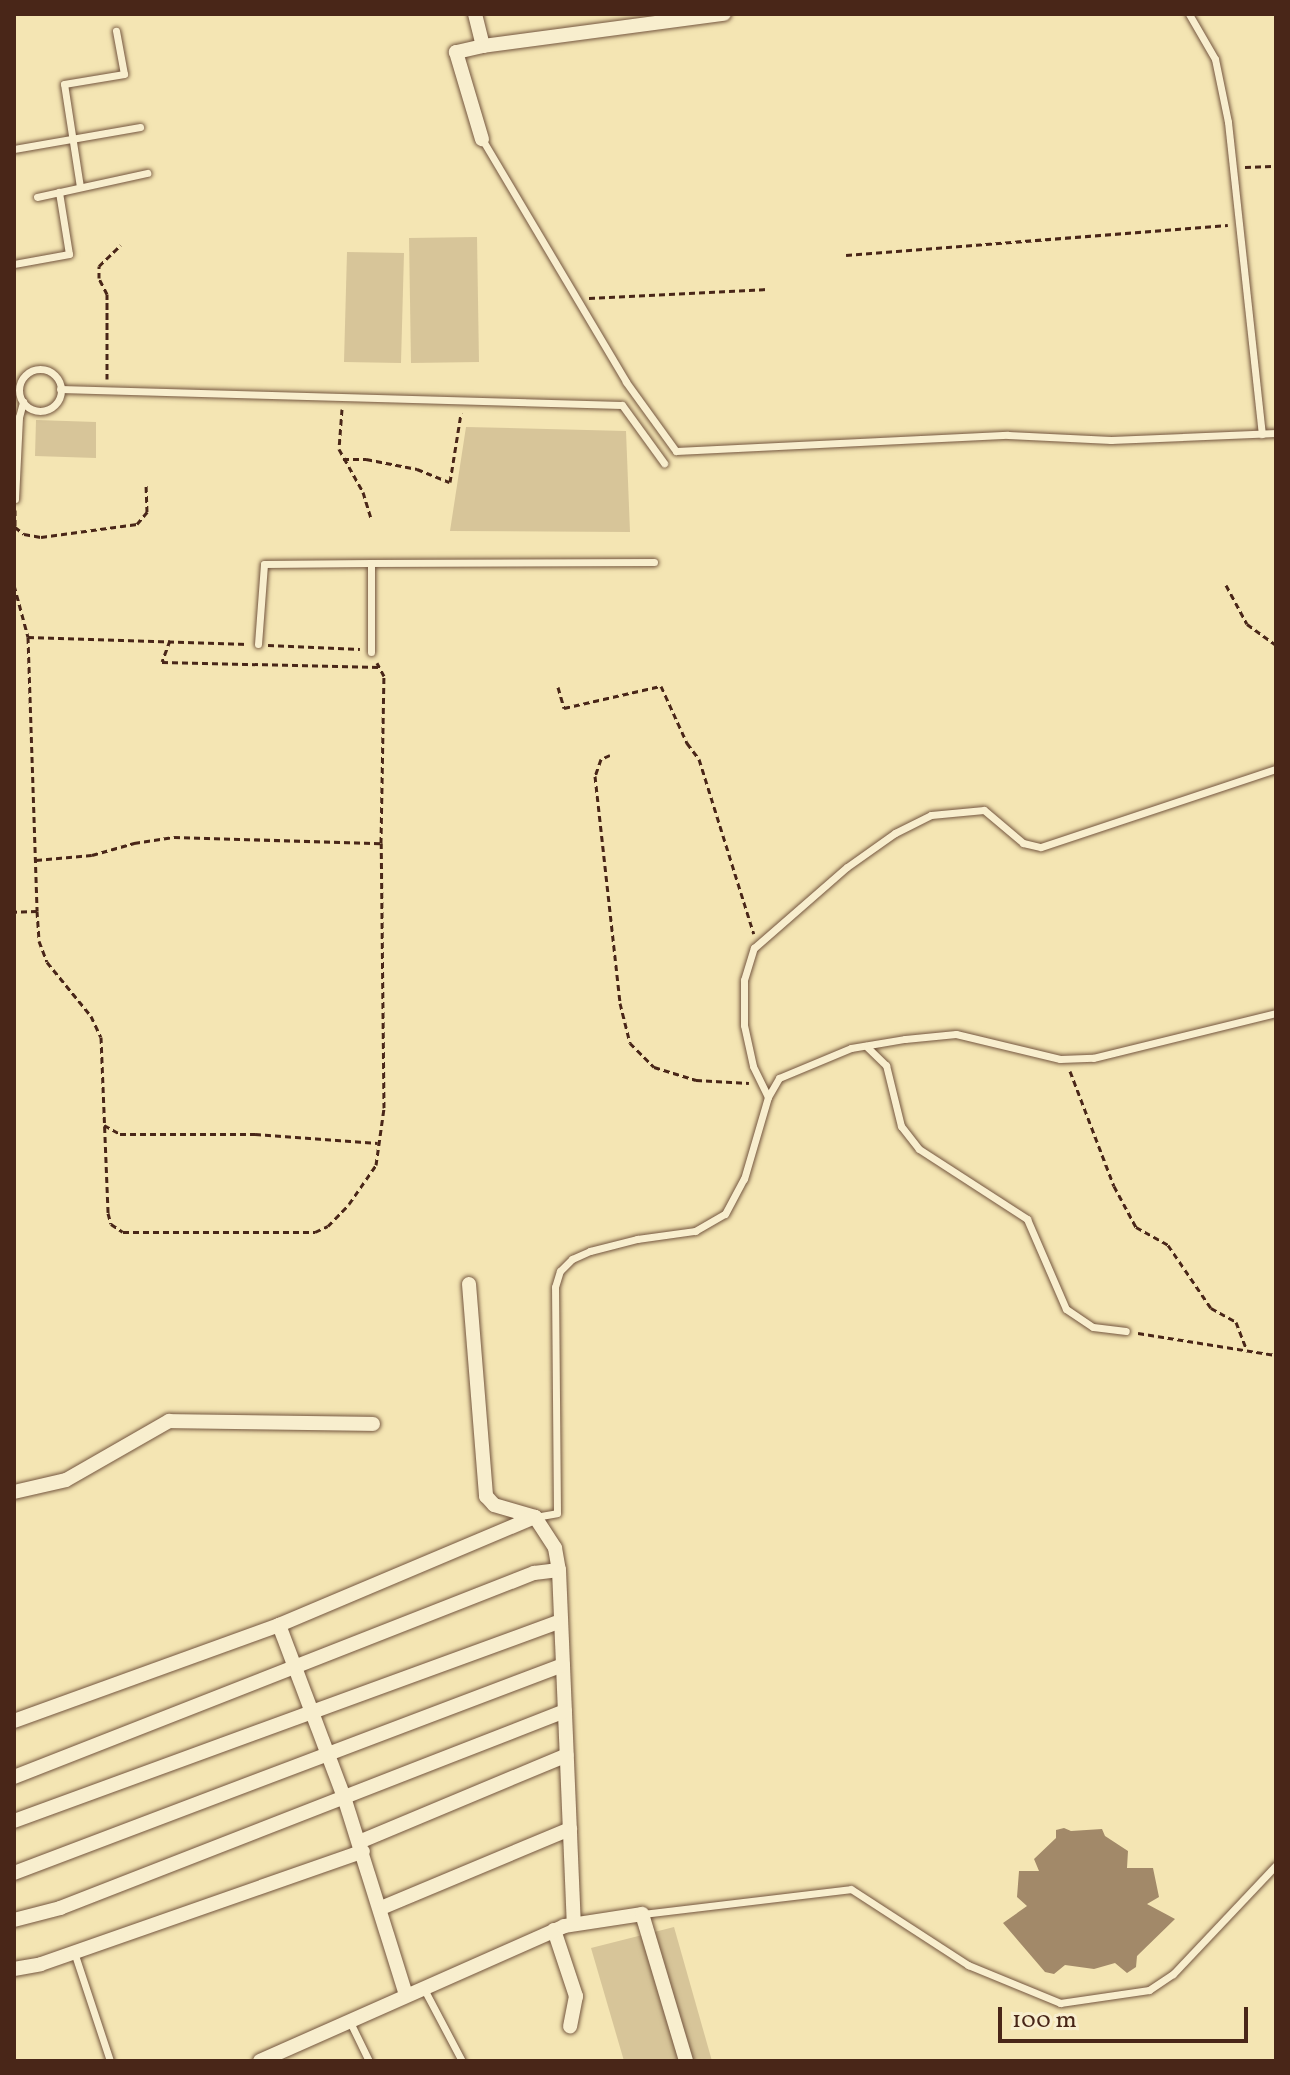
<!DOCTYPE html>
<style>
body{margin:0}
#map{position:relative;width:1290px;height:2075px;overflow:hidden;background:#f4e5b3;font-family:Vollkorn,serif}
div>[style]{position:absolute}
.green>*{inset:0;background:#d7c599}
.building>*{inset:0;background:#a28969}
.path>*{height:3px;margin-top:-1.5px;transform-origin:0;background:repeating-linear-gradient(90deg,#492618 0 6px,transparent 0 10px)}
.roads{filter:drop-shadow(0 0 2px #74563f) drop-shadow(0 0 2px #74563f)}
.lane>*{height:7px;margin:-3.5px;padding:0 3.5px;transform-origin:3.5px;border-radius:3.5px;background:#f8eece}
.lane>.ring{margin:-3.5px;padding:0;box-sizing:content-box;background:none;border:7px solid #f8eece;border-radius:50%}
.street>*{height:14px;margin:-7px;padding:0 7px;transform-origin:7px;border-radius:7px;background:#f8eece}
span{translate:-50% -50%;white-space:nowrap;text-align:center;line-height:1.15;-webkit-text-stroke:8px #f8eece;paint-order:stroke}
.frame{position:absolute;inset:0;border:16px solid #492618;pointer-events:none}
.scale{position:absolute;left:998px;top:2007px;width:250px;height:36px;box-sizing:border-box;border:4px solid #492618;border-top:0;padding-left:10px;font-size:24px;line-height:28px;white-space:nowrap;color:#492618;-webkit-text-stroke:6px #f8eece;paint-order:stroke}
</style>
<div id="map">
<div class="green">
<i style="clip-path:polygon(477px 237px,479px 362px,411px 363px,409px 238px)"></i>
<i style="clip-path:polygon(347px 252px,404px 253px,401px 363px,344px 362px)"></i>
<i style="clip-path:polygon(36px 420px,96px 422px,96px 458px,35px 456px)"></i>
<i style="clip-path:polygon(466px 427px,626px 431px,630px 532px,450px 531px)"></i>
<i style="clip-path:polygon(674px 1927px,712px 2061px,624px 2061px,591px 1948px)"></i>
</div>
<div class="building">
<i style="clip-path:polygon(1064px 1828px,1071px 1831px,1102px 1829px,1105px 1836px,1128px 1851px,1127px 1868px,1153px 1868px,1159px 1897px,1147px 1904px,1175px 1919px,1137px 1956px,1136px 1967px,1127px 1973px,1115px 1963px,1094px 1969px,1065px 1965px,1054px 1974px,1045px 1972px,1003px 1923px,1027px 1906px,1017px 1897px,1019px 1871px,1039px 1871px,1034px 1859px,1056px 1838px,1056px 1830px)"></i>
</div>
<div class="path">
<i style="left:1245px;top:167px;width:31px;rotate:-2deg"></i>
<i style="left:846px;top:255px;width:383px;rotate:-4.5deg"></i>
<i style="left:589px;top:298px;width:180px;rotate:-2.9deg"></i>
<i style="left:107px;top:379px;width:85px;rotate:-90deg"></i>
<i style="left:107px;top:294px;width:18px;rotate:-117deg"></i>
<i style="left:99px;top:278px;width:12px;rotate:-90deg"></i>
<i style="left:99px;top:266px;width:30px;rotate:-44deg"></i>
<i style="left:342px;top:409px;width:40px;rotate:94.3deg"></i>
<i style="left:339px;top:449px;width:49px;rotate:60.8deg"></i>
<i style="left:363px;top:492px;width:27px;rotate:73deg"></i>
<i style="left:343px;top:459px;width:23px"></i>
<i style="left:366px;top:459px;width:52px;rotate:11.1deg"></i>
<i style="left:417px;top:469px;width:35px;rotate:22deg"></i>
<i style="left:450px;top:482px;width:70px;rotate:-80.9deg"></i>
<i style="left:15px;top:510px;width:17px;rotate:90deg"></i>
<i style="left:15px;top:527px;width:11px;rotate:38deg"></i>
<i style="left:24px;top:534px;width:17px;rotate:10deg"></i>
<i style="left:41px;top:537px;width:97px;rotate:-7.7deg"></i>
<i style="left:137px;top:524px;width:16px;rotate:-50deg"></i>
<i style="left:147px;top:512px;width:28px;rotate:-92deg"></i>
<i style="left:14px;top:585px;width:54px;rotate:74.9deg"></i>
<i style="left:28px;top:637px;width:274px;rotate:88.1deg"></i>
<i style="left:37px;top:911px;width:23px;rotate:178deg"></i>
<i style="left:1226px;top:585px;width:44px;rotate:61.7deg"></i>
<i style="left:1247px;top:624px;width:36px;rotate:36deg"></i>
<i style="left:28px;top:637px;width:220px;rotate:1.8deg"></i>
<i style="left:170px;top:640px;width:23px;rotate:110deg"></i>
<i style="left:162px;top:662px;width:217px;rotate:1.3deg"></i>
<i style="left:268px;top:645px;width:92px;rotate:2.5deg"></i>
<i style="left:558px;top:687px;width:22px;rotate:74deg"></i>
<i style="left:564px;top:708px;width:99px;rotate:-12.8deg"></i>
<i style="left:661px;top:686px;width:63px;rotate:65.5deg"></i>
<i style="left:687px;top:743px;width:20px;rotate:53deg"></i>
<i style="left:699px;top:759px;width:183px;rotate:72.6deg"></i>
<i style="left:610px;top:755px;width:10px;rotate:156deg"></i>
<i style="left:601px;top:759px;width:18px;rotate:109deg"></i>
<i style="left:595px;top:776px;width:228px;rotate:83.7deg"></i>
<i style="left:620px;top:1003px;width:41px;rotate:76deg"></i>
<i style="left:630px;top:1043px;width:34px;rotate:45deg"></i>
<i style="left:654px;top:1067px;width:44px;rotate:17.2deg"></i>
<i style="left:696px;top:1080px;width:53px;rotate:3.2deg"></i>
<i style="left:36px;top:860px;width:56px;rotate:-5.1deg"></i>
<i style="left:92px;top:855px;width:44px;rotate:-15.9deg"></i>
<i style="left:134px;top:843px;width:40px;rotate:-8.5deg"></i>
<i style="left:174px;top:837px;width:207px;rotate:1.7deg"></i>
<i style="left:37px;top:911px;width:30px;rotate:86deg"></i>
<i style="left:39px;top:941px;width:22px;rotate:69deg"></i>
<i style="left:47px;top:962px;width:70px;rotate:50.8deg"></i>
<i style="left:91px;top:1016px;width:23px;rotate:65deg"></i>
<i style="left:101px;top:1037px;width:176px;rotate:87.7deg"></i>
<i style="left:108px;top:1213px;width:11px;rotate:75deg"></i>
<i style="left:111px;top:1224px;width:14px;rotate:34deg"></i>
<i style="left:123px;top:1232px;width:192px"></i>
<i style="left:315px;top:1232px;width:14px;rotate:-25deg"></i>
<i style="left:328px;top:1226px;width:30px;rotate:-46deg"></i>
<i style="left:349px;top:1204px;width:47px;rotate:-55.3deg"></i>
<i style="left:376px;top:1165px;width:58px;rotate:-82deg"></i>
<i style="left:384px;top:1108px;width:265px;rotate:-90.6deg"></i>
<i style="left:381px;top:843px;width:167px;rotate:-89deg"></i>
<i style="left:384px;top:676px;width:15px;rotate:-118deg"></i>
<i style="left:1070px;top:1071px;width:123px;rotate:69.1deg"></i>
<i style="left:1114px;top:1186px;width:47px;rotate:61.8deg"></i>
<i style="left:1136px;top:1227px;width:37px;rotate:29deg"></i>
<i style="left:1168px;top:1245px;width:76px;rotate:55.7deg"></i>
<i style="left:1211px;top:1308px;width:29px;rotate:29deg"></i>
<i style="left:1236px;top:1322px;width:30px;rotate:69deg"></i>
<i style="left:104px;top:1125px;width:18px;rotate:29deg"></i>
<i style="left:120px;top:1134px;width:135px"></i>
<i style="left:255px;top:1134px;width:123px;rotate:4.2deg"></i>
<i style="left:1138px;top:1333px;width:140px;rotate:9.1deg"></i>
</div>
<div class="roads">
<div class="lane">
<i style="left:1189px;top:14px;width:52px;rotate:60deg"></i>
<i style="left:1215px;top:59px;width:64px;rotate:78.3deg"></i>
<i style="left:1228px;top:122px;width:314px;rotate:83.8deg"></i>
<i style="left:482px;top:139px;width:282px;rotate:59.3deg"></i>
<i style="left:626px;top:382px;width:85px;rotate:54.1deg"></i>
<i style="left:676px;top:451px;width:332px;rotate:-2.8deg"></i>
<i style="left:1008px;top:435px;width:103px;rotate:2.8deg"></i>
<i style="left:1111px;top:440px;width:165px;rotate:-2.4deg"></i>
<i style="left:14px;top:149px;width:128px;rotate:-9.9deg"></i>
<i style="left:80px;top:187px;width:104px;rotate:-98.8deg"></i>
<i style="left:64px;top:84px;width:61px;rotate:-9.5deg"></i>
<i style="left:124px;top:74px;width:44px;rotate:-100.5deg"></i>
<i style="left:37px;top:197px;width:113px;rotate:-12.3deg"></i>
<i style="left:14px;top:264px;width:56px;rotate:-10.3deg"></i>
<i style="left:69px;top:254px;width:63px;rotate:-99.2deg"></i>
<i class="ring" style="left:19px;top:369px;width:35px;height:35px"></i>
<i style="left:60px;top:389px;width:562px;rotate:1.63deg"></i>
<i style="left:622px;top:405px;width:72px;rotate:54.1deg"></i>
<i style="left:15px;top:499px;width:82px;rotate:-87.2deg"></i>
<i style="left:19px;top:417px;width:16px;rotate:-75deg"></i>
<i style="left:258px;top:644px;width:80px;rotate:-85.7deg"></i>
<i style="left:264px;top:564px;width:107px;rotate:-0.5deg"></i>
<i style="left:371px;top:652px;width:89px;rotate:-90deg"></i>
<i style="left:371px;top:563px;width:283px;rotate:-0.2deg"></i>
<i style="left:866px;top:1046px;width:28px;rotate:44deg"></i>
<i style="left:886px;top:1065px;width:63px;rotate:76.2deg"></i>
<i style="left:901px;top:1126px;width:29px;rotate:52deg"></i>
<i style="left:919px;top:1149px;width:129px;rotate:32.9deg"></i>
<i style="left:1027px;top:1219px;width:98px;rotate:66.6deg"></i>
<i style="left:1066px;top:1309px;width:32px;rotate:34deg"></i>
<i style="left:1093px;top:1327px;width:33px;rotate:7deg"></i>
<i style="left:768px;top:1097px;width:34px;rotate:-116deg"></i>
<i style="left:753px;top:1066px;width:42px;rotate:-102.4deg"></i>
<i style="left:744px;top:1025px;width:45px;rotate:-90deg"></i>
<i style="left:744px;top:980px;width:34px;rotate:-73deg"></i>
<i style="left:754px;top:948px;width:123px;rotate:-41.1deg"></i>
<i style="left:847px;top:867px;width:59px;rotate:-35.3deg"></i>
<i style="left:895px;top:833px;width:40px;rotate:-26.6deg"></i>
<i style="left:931px;top:815px;width:53px;rotate:-5.4deg"></i>
<i style="left:984px;top:810px;width:51px;rotate:40.2deg"></i>
<i style="left:1023px;top:843px;width:18px;rotate:13deg"></i>
<i style="left:1041px;top:847px;width:248px;rotate:-18.4deg"></i>
<i style="left:535px;top:1517px;width:22px;rotate:-10deg"></i>
<i style="left:557px;top:1513px;width:226px;rotate:-90.5deg"></i>
<i style="left:555px;top:1287px;width:17px;rotate:-73deg"></i>
<i style="left:560px;top:1271px;width:17px;rotate:-45deg"></i>
<i style="left:572px;top:1259px;width:20px;rotate:-24deg"></i>
<i style="left:590px;top:1251px;width:49px;rotate:-14.3deg"></i>
<i style="left:637px;top:1239px;width:59px;rotate:-7.9deg"></i>
<i style="left:695px;top:1231px;width:34px;rotate:-30deg"></i>
<i style="left:725px;top:1214px;width:40px;rotate:-62deg"></i>
<i style="left:744px;top:1179px;width:85px;rotate:-73.7deg"></i>
<i style="left:768px;top:1097px;width:22px;rotate:-60deg"></i>
<i style="left:779px;top:1078px;width:78px;rotate:-22.6deg"></i>
<i style="left:851px;top:1048px;width:55px;rotate:-9.5deg"></i>
<i style="left:905px;top:1039px;width:51px;rotate:-5.6deg"></i>
<i style="left:956px;top:1034px;width:107px;rotate:13.5deg"></i>
<i style="left:1060px;top:1059px;width:33px;rotate:-2deg"></i>
<i style="left:1093px;top:1058px;width:188px;rotate:-13.8deg"></i>
<i style="left:642px;top:1914px;width:210px;rotate:-6.8deg"></i>
<i style="left:851px;top:1889px;width:140px;rotate:33deg"></i>
<i style="left:968px;top:1965px;width:100px;rotate:22.4deg"></i>
<i style="left:1060px;top:2003px;width:90px;rotate:-8.3deg"></i>
<i style="left:1149px;top:1990px;width:29px;rotate:-34deg"></i>
<i style="left:1173px;top:1974px;width:150px;rotate:-46.6deg"></i>
<i style="left:74px;top:1952px;width:115px;rotate:71.7deg"></i>
<i style="left:424px;top:1989px;width:81px;rotate:62.2deg"></i>
<i style="left:349px;top:2020px;width:46px;rotate:64deg"></i>
</div>
<div class="street">
<i style="left:475px;top:14px;width:33px;rotate:76deg"></i>
<i style="left:483px;top:46px;width:28px;rotate:167deg"></i>
<i style="left:456px;top:52px;width:91px;rotate:73.4deg"></i>
<i style="left:483px;top:46px;width:243px;rotate:-7.6deg"></i>
<i style="left:469px;top:1284px;width:213px;rotate:85.4deg"></i>
<i style="left:486px;top:1496px;width:12px;rotate:48deg"></i>
<i style="left:494px;top:1505px;width:43px;rotate:16.3deg"></i>
<i style="left:535px;top:1517px;width:37px;rotate:57deg"></i>
<i style="left:555px;top:1548px;width:22px;rotate:80deg"></i>
<i style="left:559px;top:1570px;width:354px;rotate:87.6deg"></i>
<i style="left:14px;top:1492px;width:53px;rotate:-13deg"></i>
<i style="left:66px;top:1480px;width:119px;rotate:-29.8deg"></i>
<i style="left:169px;top:1421px;width:204px;rotate:0.8deg"></i>
<i style="left:279px;top:1625px;width:184px;rotate:69.3deg"></i>
<i style="left:344px;top:1797px;width:207px;rotate:72.6deg"></i>
<i style="left:14px;top:1721px;width:282px;rotate:-19.9deg"></i>
<i style="left:279px;top:1625px;width:278px;rotate:-22.9deg"></i>
<i style="left:14px;top:1777px;width:559px;rotate:-21.42deg"></i>
<i style="left:534px;top:1573px;width:25px;rotate:-7deg"></i>
<i style="left:14px;top:1821px;width:582px;rotate:-20.08deg"></i>
<i style="left:359px;top:1842px;width:225px;rotate:-22.7deg"></i>
<i style="left:14px;top:1873px;width:587px;rotate:-20.75deg"></i>
<i style="left:381px;top:1908px;width:205px;rotate:-22.7deg"></i>
<i style="left:14px;top:1920px;width:48px;rotate:-14.6deg"></i>
<i style="left:60px;top:1908px;width:542px;rotate:-21.31deg"></i>
<i style="left:554px;top:1930px;width:70px;rotate:71.6deg"></i>
<i style="left:576px;top:1996px;width:31px;rotate:101deg"></i>
<i style="left:14px;top:1969px;width:27px;rotate:-10deg"></i>
<i style="left:41px;top:1964px;width:341px;rotate:-19.3deg"></i>
<i style="left:260px;top:2061px;width:333px;rotate:-23.9deg"></i>
<i style="left:564px;top:1926px;width:79px;rotate:-8.7deg"></i>
<i style="left:642px;top:1914px;width:153px;rotate:73.3deg"></i>
</div>
</div>
<div class="frame"></div>
<div class="scale">100 m</div>
</div>
